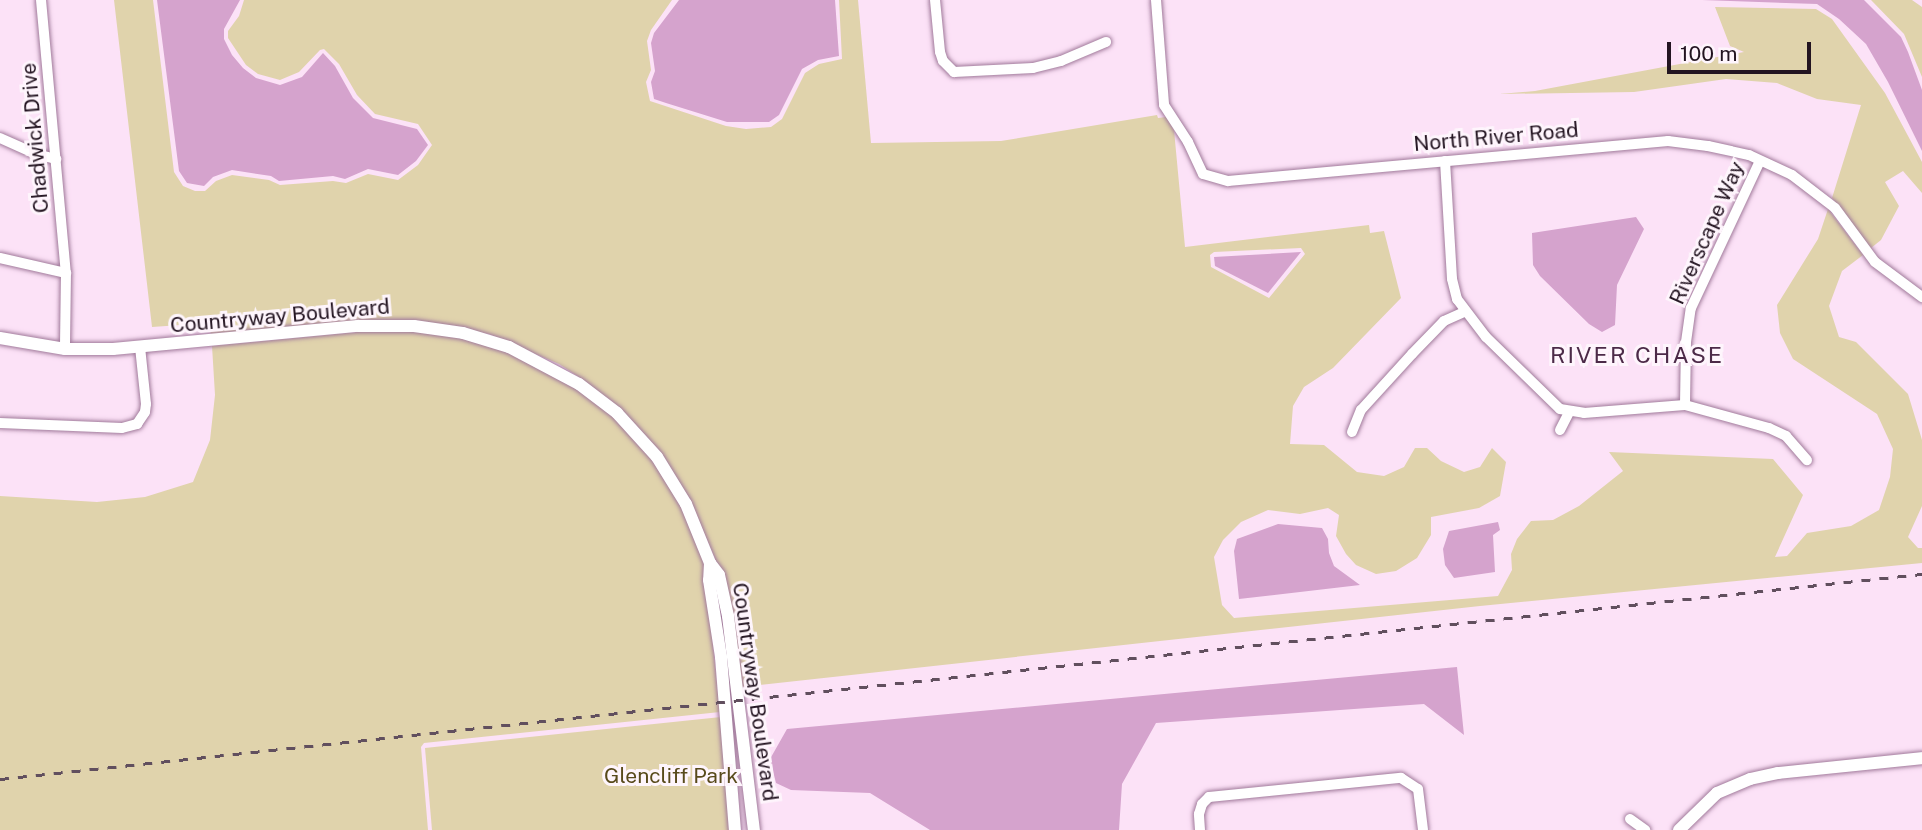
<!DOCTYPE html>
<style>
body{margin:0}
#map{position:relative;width:1922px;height:830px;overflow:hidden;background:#fce2f7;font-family:"Public Sans",sans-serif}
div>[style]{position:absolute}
.green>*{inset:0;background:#e0d3ac}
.water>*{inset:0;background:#d5a3cd}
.roads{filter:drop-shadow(0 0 2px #a17a9b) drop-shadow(0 0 2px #a17a9b)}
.minor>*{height:10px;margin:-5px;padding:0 5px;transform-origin:5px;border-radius:5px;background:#fff}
.tertiary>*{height:12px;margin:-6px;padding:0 6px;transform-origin:6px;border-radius:6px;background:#fff}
.rail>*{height:2.5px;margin-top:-1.25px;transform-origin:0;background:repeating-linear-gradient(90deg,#614f5e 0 9px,transparent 0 18px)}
span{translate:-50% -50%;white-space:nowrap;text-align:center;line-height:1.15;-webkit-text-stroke:6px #fef5fc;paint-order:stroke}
.street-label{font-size:21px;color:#231421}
.park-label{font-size:21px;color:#584a1b}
.neighbourhood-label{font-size:23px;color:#4c2a48;letter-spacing:2px}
.scale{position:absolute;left:1667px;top:42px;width:144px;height:32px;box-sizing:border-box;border:4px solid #231421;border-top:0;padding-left:9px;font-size:21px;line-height:24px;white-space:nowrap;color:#231421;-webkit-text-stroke:5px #fef5fc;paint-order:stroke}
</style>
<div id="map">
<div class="green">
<i style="clip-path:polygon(evenodd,114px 0,153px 0,174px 172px,183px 186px,195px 191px,205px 191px,216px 181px,232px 175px,269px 180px,280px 185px,333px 181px,346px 183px,368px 174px,398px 180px,418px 165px,432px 145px,418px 124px,375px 114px,357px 95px,339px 64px,324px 49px,320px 50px,299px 72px,280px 80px,258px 74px,246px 65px,228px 38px,228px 31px,239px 16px,244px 0,672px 0,651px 30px,647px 41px,651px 70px,646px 82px,650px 101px,726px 126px,746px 129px,771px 127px,782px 119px,805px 73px,819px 64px,842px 59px,839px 0,858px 0,871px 143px,1001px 141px,1157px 115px,1158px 118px,1166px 117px,1174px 130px,1185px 247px,1369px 225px,1370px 233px,1384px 231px,1401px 298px,1333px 368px,1304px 387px,1293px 406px,1290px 444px,1324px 445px,1357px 472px,1384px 476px,1404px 467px,1415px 448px,1427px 448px,1441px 461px,1464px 472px,1480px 467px,1492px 448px,1506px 462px,1500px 496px,1479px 508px,1431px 517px,1431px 535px,1417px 558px,1396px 571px,1376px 574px,1356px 565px,1346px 554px,1336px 536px,1339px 515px,1328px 508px,1300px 514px,1268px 510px,1241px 522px,1223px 540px,1214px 557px,1222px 605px,1234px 618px,1498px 596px,1512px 570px,1511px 554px,1517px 539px,1531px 521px,1553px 520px,1579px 506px,1623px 471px,1609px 452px,1773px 459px,1803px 495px,1775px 557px,1787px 556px,1807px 533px,1851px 526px,1879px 510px,1890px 477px,1893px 449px,1877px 414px,1793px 359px,1780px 333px,1777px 305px,1818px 239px,1828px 209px,1863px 255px,1842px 271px,1829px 306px,1839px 337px,1856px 342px,1908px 394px,1922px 440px,1922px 506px,1908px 537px,1918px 548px,1922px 548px,1922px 563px,1480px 606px,741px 687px,715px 558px,690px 501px,582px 379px,559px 364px,489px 334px,414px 320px,357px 321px,211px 335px,209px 323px,152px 327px,114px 0,1301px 248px,1305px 254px,1269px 298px,1211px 267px,1210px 255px,1214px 252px,1301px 248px)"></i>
<i style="clip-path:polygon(1871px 0,1912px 0,1922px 7px,1922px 77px,1904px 34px)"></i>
<i style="clip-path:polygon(1715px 7px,1816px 9px,1832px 19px,1885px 93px,1922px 162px,1922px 193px,1903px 171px,1885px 182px,1899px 206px,1881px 240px,1871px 248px,1832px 198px,1861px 105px,1817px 99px,1777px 83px,1726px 79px,1634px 92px,1499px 94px,1535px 91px,1744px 52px,1730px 46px)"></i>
<i style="clip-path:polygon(413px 331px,462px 338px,508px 352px,577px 388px,614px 417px,653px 461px,682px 507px,704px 561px,720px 712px,424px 743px,421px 747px,428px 830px,0 830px,0 496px,97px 502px,145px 497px,193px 482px,210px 440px,215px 395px,212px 346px,358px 332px)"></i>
<i style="clip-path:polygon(721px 717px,731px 830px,432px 830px,425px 748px)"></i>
</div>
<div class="water">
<i style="clip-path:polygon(157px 0,240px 0,224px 29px,224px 39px,232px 55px,243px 68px,256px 78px,280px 85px,302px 77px,323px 53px,335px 66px,353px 98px,373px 118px,417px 129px,428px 145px,416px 161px,398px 175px,368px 169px,345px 179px,333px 176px,279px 181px,271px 176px,232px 170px,213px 177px,204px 186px,187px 183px,179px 171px)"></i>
<i style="clip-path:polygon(679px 0,835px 0,839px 56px,818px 60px,802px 69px,779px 115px,769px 122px,727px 122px,666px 103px,654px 99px,651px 82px,655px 71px,651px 43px,654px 33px)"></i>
<i style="clip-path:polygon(1702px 0,1864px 0,1901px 37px,1908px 52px,1922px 90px,1922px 151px,1888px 82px,1866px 44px,1839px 19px,1817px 4px)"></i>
<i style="clip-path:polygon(1636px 217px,1644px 229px,1617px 285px,1615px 325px,1602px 332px,1589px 324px,1540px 276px,1533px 265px,1532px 233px)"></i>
<i style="clip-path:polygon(1301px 252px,1268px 293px,1215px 266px,1214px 257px)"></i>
<i style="clip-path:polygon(1498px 522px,1500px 530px,1493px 535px,1495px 572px,1454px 578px,1445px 565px,1443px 549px,1449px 531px)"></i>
<i style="clip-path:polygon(1278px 524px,1322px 528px,1328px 539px,1329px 553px,1334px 566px,1360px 585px,1239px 599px,1234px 551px,1237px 539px)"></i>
<i style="clip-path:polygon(1457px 667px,1464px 735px,1424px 704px,1156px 723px,1122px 784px,1119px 830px,930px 830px,870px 793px,791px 790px,776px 783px,770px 759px,787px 729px)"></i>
</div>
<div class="roads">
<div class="minor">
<i style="left:41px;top:0;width:274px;rotate:84.8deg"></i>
<i style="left:66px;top:273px;width:76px;rotate:90.8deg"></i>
<i style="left:935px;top:0;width:52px;rotate:84.5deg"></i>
<i style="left:940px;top:52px;width:9px;rotate:72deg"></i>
<i style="left:943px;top:61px;width:16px;rotate:45deg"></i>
<i style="left:954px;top:72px;width:79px;rotate:-2.9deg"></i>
<i style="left:1033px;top:68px;width:29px;rotate:-14deg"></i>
<i style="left:1061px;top:61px;width:49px;rotate:-22.9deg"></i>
<i style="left:1156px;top:0;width:105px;rotate:85.6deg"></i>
<i style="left:1164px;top:105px;width:44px;rotate:57deg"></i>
<i style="left:1188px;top:142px;width:35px;rotate:65deg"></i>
<i style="left:1203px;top:174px;width:26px;rotate:16deg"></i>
<i style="left:1228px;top:181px;width:442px;rotate:-5.2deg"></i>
<i style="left:1668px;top:141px;width:40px;rotate:7.1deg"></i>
<i style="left:1708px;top:146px;width:42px;rotate:12.4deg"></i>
<i style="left:1749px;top:155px;width:47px;rotate:24.9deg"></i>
<i style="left:1792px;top:175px;width:54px;rotate:37.5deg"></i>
<i style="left:1835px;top:208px;width:67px;rotate:53.5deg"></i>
<i style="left:1875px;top:262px;width:59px;rotate:36.7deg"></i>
<i style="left:0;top:138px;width:39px;rotate:24deg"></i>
<i style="left:36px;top:154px;width:21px;rotate:14deg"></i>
<i style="left:1445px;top:161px;width:118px;rotate:86.6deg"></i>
<i style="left:1452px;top:279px;width:21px;rotate:76deg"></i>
<i style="left:1457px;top:299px;width:48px;rotate:52.7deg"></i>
<i style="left:1486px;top:337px;width:103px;rotate:44.2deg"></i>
<i style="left:1560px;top:409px;width:24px;rotate:9deg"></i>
<i style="left:1584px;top:413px;width:101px;rotate:-4.5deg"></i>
<i style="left:1685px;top:405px;width:87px;rotate:15.3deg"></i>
<i style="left:1769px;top:428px;width:19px;rotate:25deg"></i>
<i style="left:1786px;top:436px;width:32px;rotate:49deg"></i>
<i style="left:0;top:258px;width:68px;rotate:12.8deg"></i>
<i style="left:1685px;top:405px;width:63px;rotate:-89.1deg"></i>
<i style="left:1686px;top:342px;width:34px;rotate:-82deg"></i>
<i style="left:1691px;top:308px;width:162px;rotate:-64.9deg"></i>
<i style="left:0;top:423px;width:122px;rotate:2.3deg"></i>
<i style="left:122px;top:428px;width:16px;rotate:-15deg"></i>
<i style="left:137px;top:424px;width:14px;rotate:-56deg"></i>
<i style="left:145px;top:412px;width:8px;rotate:-83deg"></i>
<i style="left:146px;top:404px;width:57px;rotate:-96deg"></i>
<i style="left:1560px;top:430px;width:20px;rotate:-63deg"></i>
<i style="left:1352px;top:432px;width:24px;rotate:-68deg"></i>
<i style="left:1361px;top:410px;width:76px;rotate:-47.7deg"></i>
<i style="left:1412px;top:354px;width:46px;rotate:-45.9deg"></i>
<i style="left:1444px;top:321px;width:22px;rotate:-24deg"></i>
<i style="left:1630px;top:819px;width:19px;rotate:36deg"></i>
<i style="left:1200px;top:830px;width:16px;rotate:-94deg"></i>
<i style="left:1199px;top:814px;width:10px;rotate:-73deg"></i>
<i style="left:1202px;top:804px;width:10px;rotate:-45deg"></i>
<i style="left:1209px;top:797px;width:193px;rotate:-5.7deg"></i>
<i style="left:1401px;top:778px;width:20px;rotate:33deg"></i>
<i style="left:1418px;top:789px;width:41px;rotate:83deg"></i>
</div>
<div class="tertiary">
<i style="left:0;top:338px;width:66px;rotate:9.6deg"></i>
<i style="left:65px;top:349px;width:48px"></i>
<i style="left:113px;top:349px;width:246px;rotate:-5.4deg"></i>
<i style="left:358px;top:326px;width:56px"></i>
<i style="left:414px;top:326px;width:49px;rotate:8.1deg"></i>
<i style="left:463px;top:333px;width:48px;rotate:16.9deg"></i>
<i style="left:509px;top:347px;width:79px;rotate:27.9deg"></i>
<i style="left:579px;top:384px;width:48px;rotate:37.3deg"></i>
<i style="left:617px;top:413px;width:59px;rotate:47.7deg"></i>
<i style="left:657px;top:457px;width:55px;rotate:58.3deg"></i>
<i style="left:686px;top:504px;width:64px;rotate:67.9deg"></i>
<i style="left:710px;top:563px;width:15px;rotate:53deg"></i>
<i style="left:719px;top:575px;width:42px;rotate:77.6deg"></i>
<i style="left:728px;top:616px;width:216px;rotate:83.1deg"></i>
<i style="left:710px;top:563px;width:17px;rotate:93deg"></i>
<i style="left:709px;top:580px;width:78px;rotate:81.1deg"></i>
<i style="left:721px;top:657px;width:174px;rotate:85.4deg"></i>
<i style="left:1679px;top:830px;width:53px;rotate:-44.2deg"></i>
<i style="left:1717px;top:793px;width:36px;rotate:-23deg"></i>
<i style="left:1750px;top:779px;width:29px;rotate:-12deg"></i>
<i style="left:1778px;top:773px;width:145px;rotate:-5.9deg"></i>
</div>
</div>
<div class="rail">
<i style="left:0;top:779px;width:1933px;rotate:-6.09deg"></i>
</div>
<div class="street-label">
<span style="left:1496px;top:137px;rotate:-5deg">North River Road</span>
<span style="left:35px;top:138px;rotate:-95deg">Chadwick Drive</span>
<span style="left:1707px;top:233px;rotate:-66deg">Riverscape Way</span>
<span style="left:280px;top:316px;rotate:-5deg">Countryway Boulevard</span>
<span style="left:755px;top:692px;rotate:82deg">Countryway Boulevard</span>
</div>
<div class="park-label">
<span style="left:671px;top:776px">Glencliff Park</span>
</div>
<div class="neighbourhood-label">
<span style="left:1637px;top:355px">RIVER CHASE</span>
</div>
<div class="scale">100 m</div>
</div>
